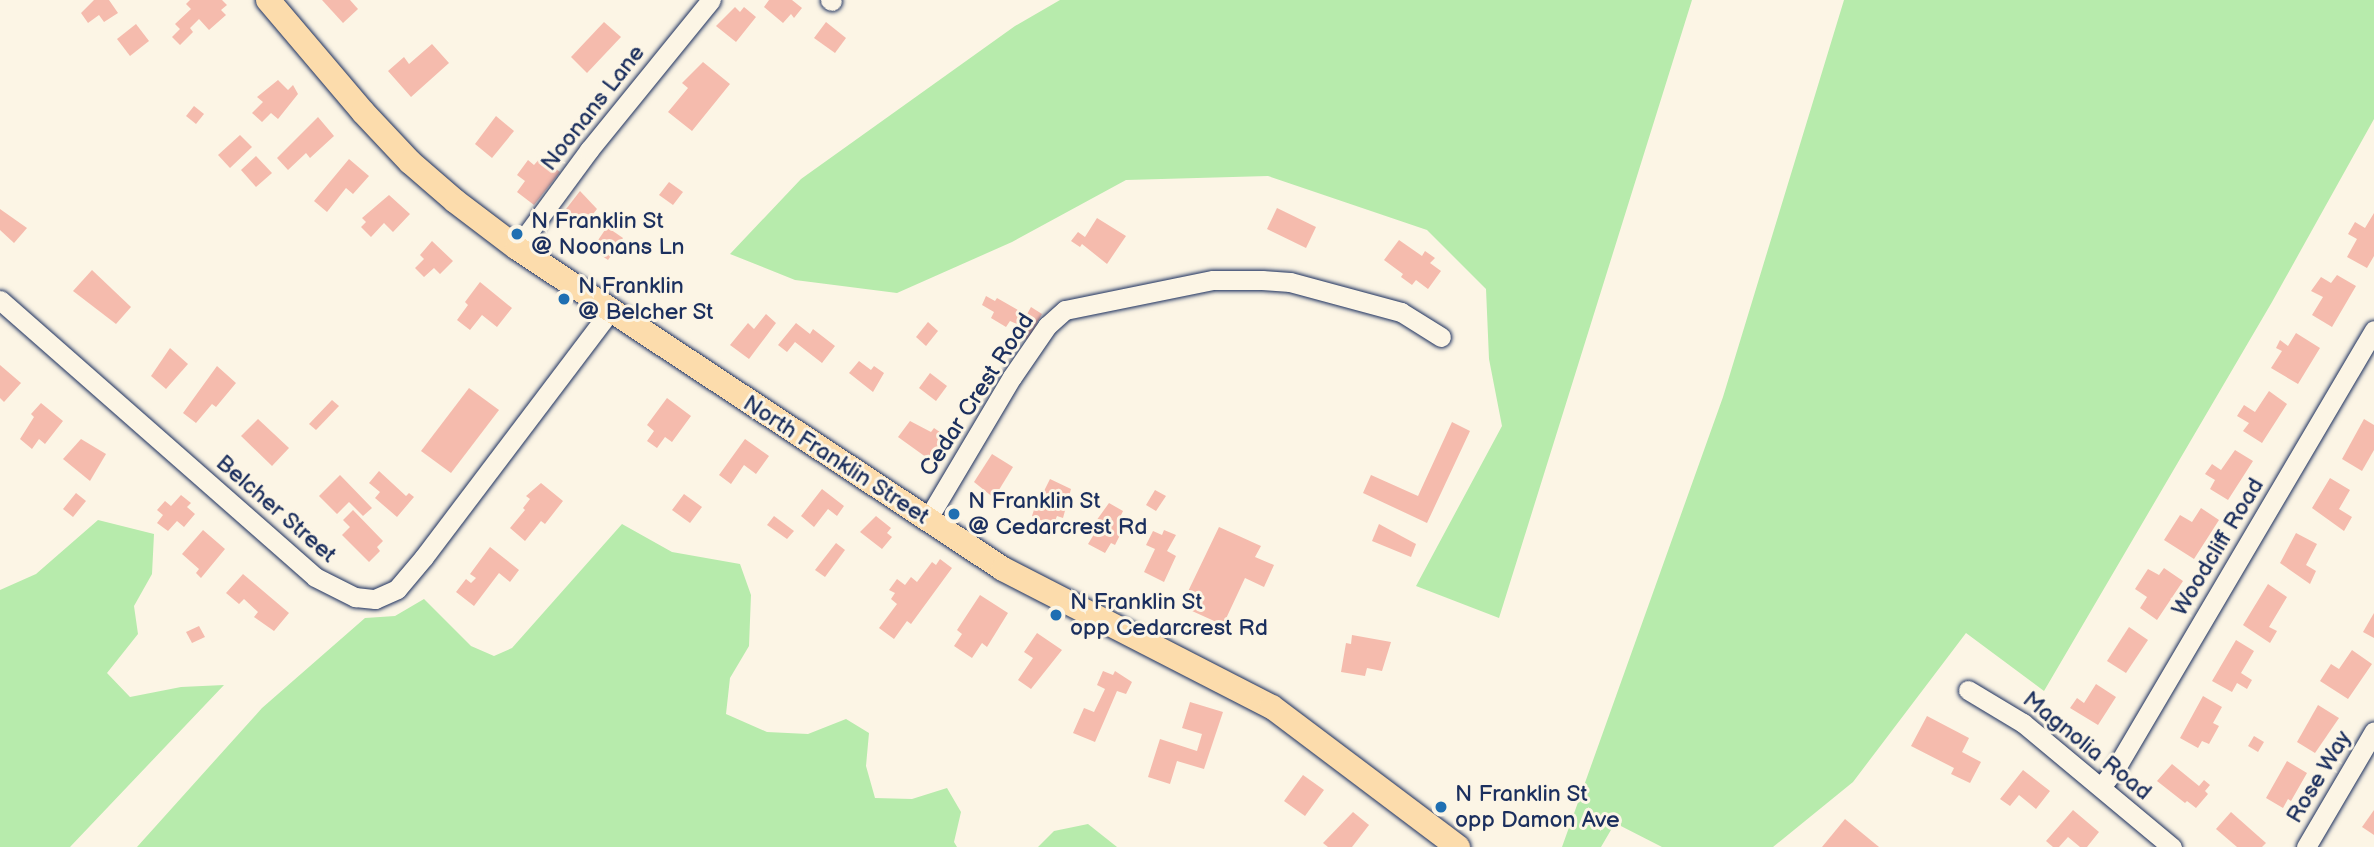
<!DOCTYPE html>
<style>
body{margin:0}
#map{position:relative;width:2374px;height:847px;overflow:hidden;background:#fcf5e5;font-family:"Balsamiq Sans",sans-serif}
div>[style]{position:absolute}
.green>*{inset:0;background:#b7ebac}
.building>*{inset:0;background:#f5bbad}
.roads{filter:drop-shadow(0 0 2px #1b2f5e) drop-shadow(0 0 2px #1b2f5e)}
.minor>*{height:19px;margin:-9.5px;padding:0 9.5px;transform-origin:9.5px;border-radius:9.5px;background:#fcf5e5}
.major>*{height:24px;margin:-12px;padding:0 12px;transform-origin:12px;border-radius:12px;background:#fcdcac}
.dots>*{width:19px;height:19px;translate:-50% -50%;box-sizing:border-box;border:4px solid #fcf5e5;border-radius:50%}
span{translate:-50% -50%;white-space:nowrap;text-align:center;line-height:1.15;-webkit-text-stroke:6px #fcf5e5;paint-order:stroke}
.street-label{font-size:23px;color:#1b2f5e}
.poi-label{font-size:23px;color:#1b2f5e}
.left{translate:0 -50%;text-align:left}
</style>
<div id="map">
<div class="green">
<i style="clip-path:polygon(1060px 0,1692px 0,1499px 618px,1416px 586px,1502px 426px,1489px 359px,1486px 289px,1427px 230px,1268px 176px,1126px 180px,1012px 242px,897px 293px,795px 280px,730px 254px,801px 179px,1015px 26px)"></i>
<i style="clip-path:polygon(1844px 0,2374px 0,2374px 119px,2272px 302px,2044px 691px,1966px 633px,1853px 782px,1773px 847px,1662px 847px,1615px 823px,1601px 847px,1562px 847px,1723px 397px)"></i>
<i style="clip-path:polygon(98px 520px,154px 534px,152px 574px,134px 606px,138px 634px,107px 673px,130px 697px,181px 687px,224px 685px,70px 847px,0 847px,0 590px,36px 574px)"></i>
<i style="clip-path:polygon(622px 524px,672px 552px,740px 564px,751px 595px,749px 646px,730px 678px,726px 714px,767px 732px,808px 734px,846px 719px,869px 733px,866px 766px,875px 798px,912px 799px,947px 788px,961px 812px,954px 842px,957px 847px,137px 847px,262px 708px,365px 618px,395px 616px,424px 599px,471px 646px,494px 656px,512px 648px)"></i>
<i style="clip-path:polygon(1088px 824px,1117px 847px,1038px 847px,1054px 831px)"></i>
</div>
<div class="building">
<i style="clip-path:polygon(94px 0,109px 0,118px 13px,104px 22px,99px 15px,88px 23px,81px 13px)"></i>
<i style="clip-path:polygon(190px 0,222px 0,227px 5px,221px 10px,226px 15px,209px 30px,199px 19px,190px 28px,193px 32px,180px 45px,172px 37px,180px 29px,175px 24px,191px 9px,186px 4px)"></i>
<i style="clip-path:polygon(322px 0,350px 0,358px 9px,343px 23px)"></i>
<i style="clip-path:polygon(769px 0,792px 0,802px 8px,794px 18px,791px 14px,783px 23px,764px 7px)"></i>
<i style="clip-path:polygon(735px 7px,740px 12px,744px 7px,756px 17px,736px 42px,716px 26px)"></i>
<i style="clip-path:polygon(604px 22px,621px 37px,587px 73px,571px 57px)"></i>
<i style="clip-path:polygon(826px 22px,846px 38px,835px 53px,814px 38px)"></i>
<i style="clip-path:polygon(136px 24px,149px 41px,130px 56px,117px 39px)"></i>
<i style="clip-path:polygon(432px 44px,449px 63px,411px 97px,388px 71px,404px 57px,409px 64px)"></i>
<i style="clip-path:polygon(703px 62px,730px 84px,692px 131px,668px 112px,688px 88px,682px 83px)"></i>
<i style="clip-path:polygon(278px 80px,288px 90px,293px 85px,298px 94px,278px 119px,271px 113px,262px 122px,252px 113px,263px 102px,257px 97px)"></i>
<i style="clip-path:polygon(194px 106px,204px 114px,196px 124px,186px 116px)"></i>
<i style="clip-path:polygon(496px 116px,514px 131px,492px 158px,475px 144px)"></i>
<i style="clip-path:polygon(318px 117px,334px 136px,310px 158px,306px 153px,288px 170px,277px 158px)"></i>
<i style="clip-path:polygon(240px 135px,252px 147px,230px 168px,218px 155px)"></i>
<i style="clip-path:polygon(256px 156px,272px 173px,256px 187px,241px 170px)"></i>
<i style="clip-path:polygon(541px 157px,560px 172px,534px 205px,517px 192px,525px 181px,517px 175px,528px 160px,534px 165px)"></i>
<i style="clip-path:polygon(349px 159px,369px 176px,353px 194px,346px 188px,327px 212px,314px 201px)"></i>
<i style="clip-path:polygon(669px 182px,683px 192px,673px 205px,659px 195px)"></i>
<i style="clip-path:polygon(580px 191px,597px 209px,582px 228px,563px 213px)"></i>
<i style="clip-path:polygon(389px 195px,410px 214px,393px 232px,384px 223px,371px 237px,361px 227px,366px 222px,362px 218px)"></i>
<i style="clip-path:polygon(1277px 208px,1316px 227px,1306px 248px,1267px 229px)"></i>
<i style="clip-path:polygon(0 209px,27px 228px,14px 243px,0 230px)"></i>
<i style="clip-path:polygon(2374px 213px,2374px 256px,2367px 268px,2347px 257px,2357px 239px,2348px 234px,2355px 222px,2365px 228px)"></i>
<i style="clip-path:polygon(1097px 218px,1126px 236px,1107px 264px,1082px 244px,1080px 247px,1071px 241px,1078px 232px,1085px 237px)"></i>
<i style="clip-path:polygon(607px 227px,623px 238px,608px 260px,592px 249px)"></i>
<i style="clip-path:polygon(1399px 240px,1422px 256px,1425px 251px,1435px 258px,1430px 263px,1441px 271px,1428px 289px,1416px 280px,1412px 285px,1401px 277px,1403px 274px,1384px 260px)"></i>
<i style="clip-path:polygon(432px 241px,453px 261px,440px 274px,434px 268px,424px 277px,415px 268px,424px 259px,420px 255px)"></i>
<i style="clip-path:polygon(92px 270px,131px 307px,116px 324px,73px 291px)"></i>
<i style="clip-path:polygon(2337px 275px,2356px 286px,2332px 327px,2312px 315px,2323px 297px,2311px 291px,2321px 277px,2331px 283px)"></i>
<i style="clip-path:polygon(480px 282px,512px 308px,497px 327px,482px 315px,470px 330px,457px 320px,468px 305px,465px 302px)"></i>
<i style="clip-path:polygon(986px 296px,995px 301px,997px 298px,1023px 313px,1017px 324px,1010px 321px,1006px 327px,991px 318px,994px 312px,982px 305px)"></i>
<i style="clip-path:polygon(1031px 307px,1042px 314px,1028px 340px,1016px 334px)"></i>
<i style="clip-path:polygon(766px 314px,776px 323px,749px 359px,730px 345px,748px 323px,754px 329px)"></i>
<i style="clip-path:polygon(928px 322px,938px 331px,926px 346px,916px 337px)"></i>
<i style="clip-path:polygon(796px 323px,810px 334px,813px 329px,835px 346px,822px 363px,795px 342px,787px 352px,778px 345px)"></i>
<i style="clip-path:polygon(2296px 333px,2320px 348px,2298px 384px,2271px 368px,2282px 351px,2276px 348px,2280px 340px,2288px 346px)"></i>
<i style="clip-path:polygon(170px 348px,188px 364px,166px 389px,151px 376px)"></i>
<i style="clip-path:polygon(859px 361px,871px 370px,874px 366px,884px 373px,873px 392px,849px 373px)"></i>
<i style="clip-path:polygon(0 365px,21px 383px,4px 402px,0 398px)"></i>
<i style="clip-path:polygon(217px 366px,236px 383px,216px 407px,212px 404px,196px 423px,183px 413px)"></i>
<i style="clip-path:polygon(930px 373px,947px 386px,936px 401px,919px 388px)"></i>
<i style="clip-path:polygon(469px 388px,499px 410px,451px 473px,421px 451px)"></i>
<i style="clip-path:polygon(2269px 391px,2287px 404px,2262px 443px,2243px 431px,2249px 423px,2237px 416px,2244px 405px,2255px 412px)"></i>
<i style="clip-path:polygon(667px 398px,691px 416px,672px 442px,665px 437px,657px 448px,647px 441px,654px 431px,647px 425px)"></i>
<i style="clip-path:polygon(332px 400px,339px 406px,316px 430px,309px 424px)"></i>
<i style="clip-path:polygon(41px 403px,63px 421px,45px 444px,39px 439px,32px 449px,20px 439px,34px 417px,31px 414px)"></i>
<i style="clip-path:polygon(258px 419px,289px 448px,272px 466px,241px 436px)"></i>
<i style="clip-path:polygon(2364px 419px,2374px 425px,2374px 450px,2362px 471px,2342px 459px)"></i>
<i style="clip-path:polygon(910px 421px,931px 432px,934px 428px,947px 437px,930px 460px,898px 437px)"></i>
<i style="clip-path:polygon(1452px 422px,1470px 431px,1427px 523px,1363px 493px,1371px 475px,1418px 496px)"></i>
<i style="clip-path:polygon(81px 439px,106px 454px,90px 481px,63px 459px)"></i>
<i style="clip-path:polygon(745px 439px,769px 456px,756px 474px,744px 465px,731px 484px,719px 475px)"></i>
<i style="clip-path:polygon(2235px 450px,2253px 461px,2228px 500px,2210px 489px,2215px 480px,2205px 474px,2212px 464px,2221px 470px)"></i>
<i style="clip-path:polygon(992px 454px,1013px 467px,994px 498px,974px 482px)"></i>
<i style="clip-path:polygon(379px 471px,406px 496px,409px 493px,414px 497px,397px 517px,375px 498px,380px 492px,369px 483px)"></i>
<i style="clip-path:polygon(340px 475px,372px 508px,363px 516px,349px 502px,337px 514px,319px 496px)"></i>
<i style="clip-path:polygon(2330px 478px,2350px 490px,2339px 509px,2352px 517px,2344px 531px,2312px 508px)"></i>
<i style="clip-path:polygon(1050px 479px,1071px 489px,1063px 518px,1057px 516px,1053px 526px,1032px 516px,1040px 491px,1043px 493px)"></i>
<i style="clip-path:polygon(541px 483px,563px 501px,545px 524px,541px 521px,525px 541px,510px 528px,525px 510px,523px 508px,530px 499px,526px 496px)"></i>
<i style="clip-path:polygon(822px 489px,844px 506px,837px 516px,828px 509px,814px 527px,801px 516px)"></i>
<i style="clip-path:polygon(1155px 490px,1166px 496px,1156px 511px,1146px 505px)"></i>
<i style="clip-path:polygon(76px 493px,86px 501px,73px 517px,63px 509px)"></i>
<i style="clip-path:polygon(684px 494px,702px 507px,690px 523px,672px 510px)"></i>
<i style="clip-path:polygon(181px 495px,191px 503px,187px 507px,195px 514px,184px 527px,177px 521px,168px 531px,157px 523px,163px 515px,157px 510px,165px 501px,171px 506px)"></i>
<i style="clip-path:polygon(1109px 503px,1123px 511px,1120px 517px,1124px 519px,1119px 529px,1122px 531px,1115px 545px,1111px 543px,1105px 553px,1088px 544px,1096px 531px,1091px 528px)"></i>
<i style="clip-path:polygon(2201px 508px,2219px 520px,2194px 559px,2164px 540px,2180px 515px,2192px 522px)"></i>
<i style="clip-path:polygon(353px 510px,383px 541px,377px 547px,380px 551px,369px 562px,342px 535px,350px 527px,343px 520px)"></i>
<i style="clip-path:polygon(774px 516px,794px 531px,787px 539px,767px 525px)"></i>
<i style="clip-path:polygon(876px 516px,891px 528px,887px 533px,892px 537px,882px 549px,860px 532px)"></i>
<i style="clip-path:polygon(1379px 524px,1416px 544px,1411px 557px,1372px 541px)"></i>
<i style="clip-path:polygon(1219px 527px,1261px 546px,1255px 557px,1274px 565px,1264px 587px,1245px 578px,1223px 625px,1181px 606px)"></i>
<i style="clip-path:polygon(203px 530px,225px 549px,201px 578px,196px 573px,199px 569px,182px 554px)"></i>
<i style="clip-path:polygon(1164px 530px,1176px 535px,1167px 551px,1176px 556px,1164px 582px,1144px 572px,1155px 549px,1146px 545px,1153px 531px,1162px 535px)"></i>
<i style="clip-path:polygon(2296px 533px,2317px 544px,2306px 565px,2316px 571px,2310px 584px,2280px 563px)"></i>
<i style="clip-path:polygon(836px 543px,845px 550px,825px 577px,815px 570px)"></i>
<i style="clip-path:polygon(490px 547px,519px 570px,510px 582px,499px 573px,474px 606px,456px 592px,466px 579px,471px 583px,476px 578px,470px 574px)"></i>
<i style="clip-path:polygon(940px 559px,952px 568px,911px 624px,907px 621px,894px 639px,879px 628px,897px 604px,891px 599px,895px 593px,889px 590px,897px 579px,905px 585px,911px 577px,917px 582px,932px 562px,936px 565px)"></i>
<i style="clip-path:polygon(2164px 568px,2183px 581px,2157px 620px,2140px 608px,2147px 597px,2135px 589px,2148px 569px,2159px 575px)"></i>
<i style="clip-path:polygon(243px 574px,289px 613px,274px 631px,254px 617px,258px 612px,244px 599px,239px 604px,226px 593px)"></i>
<i style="clip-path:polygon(2268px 584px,2287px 597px,2269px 627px,2277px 631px,2270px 643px,2243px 625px)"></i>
<i style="clip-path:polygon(980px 595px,1008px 613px,987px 647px,982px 643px,972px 658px,954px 646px,962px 634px,957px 630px)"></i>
<i style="clip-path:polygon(2374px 613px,2374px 638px,2363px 632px)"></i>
<i style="clip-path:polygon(199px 626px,205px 637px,192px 643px,186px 632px)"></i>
<i style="clip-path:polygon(2129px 627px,2148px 640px,2126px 673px,2107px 661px)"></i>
<i style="clip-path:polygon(1037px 633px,1062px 650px,1031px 689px,1018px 680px,1033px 658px,1024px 652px)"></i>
<i style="clip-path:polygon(1352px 635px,1391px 642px,1382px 671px,1367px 668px,1365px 676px,1341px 672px,1346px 643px,1351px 644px)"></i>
<i style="clip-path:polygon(2236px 640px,2254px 651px,2241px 673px,2252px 680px,2247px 689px,2237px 683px,2232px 692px,2212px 681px)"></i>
<i style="clip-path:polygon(2352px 650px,2372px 664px,2348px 699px,2320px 681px,2331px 664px,2339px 669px)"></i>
<i style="clip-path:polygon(1103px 671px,1113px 675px,1115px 671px,1132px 682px,1126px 694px,1117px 691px,1095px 742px,1073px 733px,1084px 708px,1094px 712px,1105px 689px,1097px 685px)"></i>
<i style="clip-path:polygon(2096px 684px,2116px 697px,2098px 725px,2070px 708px,2077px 698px,2084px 703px)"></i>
<i style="clip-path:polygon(2203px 696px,2222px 707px,2213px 723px,2219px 726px,2209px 744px,2202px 741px,2198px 748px,2180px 738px)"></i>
<i style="clip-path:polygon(1190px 702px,1223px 712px,1204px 769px,1177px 761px,1170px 784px,1148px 777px,1160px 739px,1197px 751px,1202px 734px,1182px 728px)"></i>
<i style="clip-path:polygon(2318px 705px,2339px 718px,2315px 753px,2297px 742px)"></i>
<i style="clip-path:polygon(1927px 716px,1969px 738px,1962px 752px,1981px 762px,1970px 783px,1951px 774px,1954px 768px,1911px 746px)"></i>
<i style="clip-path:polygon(2254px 736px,2264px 742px,2258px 752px,2248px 746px)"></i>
<i style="clip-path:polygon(2287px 761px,2307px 773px,2291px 801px,2288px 799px,2283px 808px,2266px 798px)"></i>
<i style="clip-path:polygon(2172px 764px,2199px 786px,2204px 780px,2210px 785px,2205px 791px,2208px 794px,2196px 808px,2187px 801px,2185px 803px,2157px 781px)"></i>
<i style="clip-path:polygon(2023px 770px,2050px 791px,2036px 809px,2019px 795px,2010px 806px,2000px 799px)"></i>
<i style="clip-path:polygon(1303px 775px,1324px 790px,1305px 816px,1284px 801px)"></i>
<i style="clip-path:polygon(2073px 810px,2099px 832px,2087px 847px,2080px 847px,2068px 837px,2059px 847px,2053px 847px,2046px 841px)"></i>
<i style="clip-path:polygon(2374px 810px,2374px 835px,2362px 827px)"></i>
<i style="clip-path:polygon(1353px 812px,1369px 825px,1352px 847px,1328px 847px,1323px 843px)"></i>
<i style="clip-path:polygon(2231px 812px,2266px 843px,2262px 847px,2237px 847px,2216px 829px)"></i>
<i style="clip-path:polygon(1845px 819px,1879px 847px,1822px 847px)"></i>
</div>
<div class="roads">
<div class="minor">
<i style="left:830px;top:0;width:2px;rotate:27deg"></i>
<i style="left:517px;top:248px;width:122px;rotate:-53.7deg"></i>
<i style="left:589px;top:150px;width:193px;rotate:-50.9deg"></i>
<i style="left:0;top:300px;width:419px;rotate:41.3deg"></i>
<i style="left:315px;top:577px;width:45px;rotate:26.6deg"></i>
<i style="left:355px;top:597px;width:20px;rotate:6deg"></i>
<i style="left:375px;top:599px;width:24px;rotate:-24deg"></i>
<i style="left:397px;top:589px;width:42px;rotate:-49.8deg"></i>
<i style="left:424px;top:557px;width:310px;rotate:-52.9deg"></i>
<i style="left:927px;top:520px;width:166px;rotate:-59.3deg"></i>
<i style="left:1012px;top:377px;width:62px;rotate:-55.5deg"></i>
<i style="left:1047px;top:326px;width:24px;rotate:-42deg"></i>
<i style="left:1065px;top:310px;width:151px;rotate:-11.5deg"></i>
<i style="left:1213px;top:280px;width:49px"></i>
<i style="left:1262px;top:280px;width:28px;rotate:4deg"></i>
<i style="left:1290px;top:282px;width:115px;rotate:15.1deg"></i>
<i style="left:1401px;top:312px;width:47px;rotate:32deg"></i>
<i style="left:1968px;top:690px;width:64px;rotate:31deg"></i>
<i style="left:2023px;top:723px;width:194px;rotate:39.8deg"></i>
<i style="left:2101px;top:787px;width:24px;rotate:-52deg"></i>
<i style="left:2116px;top:768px;width:508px;rotate:-59.5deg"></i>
<i style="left:2306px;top:847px;width:134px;rotate:-59.6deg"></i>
</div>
<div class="major">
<i style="left:268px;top:0;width:147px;rotate:49.7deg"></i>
<i style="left:363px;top:112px;width:69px;rotate:46.8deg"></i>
<i style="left:410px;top:162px;width:60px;rotate:40.9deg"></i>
<i style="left:455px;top:201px;width:78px;rotate:37.2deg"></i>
<i style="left:517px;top:248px;width:582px;rotate:33.44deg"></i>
<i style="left:1003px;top:569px;width:302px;rotate:27.2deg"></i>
<i style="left:1272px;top:707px;width:233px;rotate:37deg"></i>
</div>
</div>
<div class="dots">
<i style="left:517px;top:234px;background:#1f6fb2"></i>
<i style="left:564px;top:299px;background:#1f6fb2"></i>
<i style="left:954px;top:514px;background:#1f6fb2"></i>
<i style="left:1056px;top:615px;background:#1f6fb2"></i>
<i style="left:1441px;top:807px;background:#1f6fb2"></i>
</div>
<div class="street-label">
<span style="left:593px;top:108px;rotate:-52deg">Noonans Lane</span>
<span style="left:977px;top:395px;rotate:-57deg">Cedar Crest Road</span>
<span style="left:836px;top:460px;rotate:33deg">North Franklin Street</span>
<span style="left:276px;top:509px;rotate:41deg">Belcher Street</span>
<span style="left:2218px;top:547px;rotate:-59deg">Woodcliff Road</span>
<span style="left:2087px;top:746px;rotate:39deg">Magnolia Road</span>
<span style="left:2319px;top:777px;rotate:-59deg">Rose Way</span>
</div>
<div class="poi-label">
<span class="left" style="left:531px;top:234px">N Franklin St<br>@ Noonans Ln</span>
<span class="left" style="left:578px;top:299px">N Franklin<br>@ Belcher St</span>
<span class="left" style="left:968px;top:514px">N Franklin St<br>@ Cedarcrest Rd</span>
<span class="left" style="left:1070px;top:615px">N Franklin St<br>opp Cedarcrest Rd</span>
<span class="left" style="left:1455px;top:807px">N Franklin St<br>opp Damon Ave</span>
</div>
</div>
